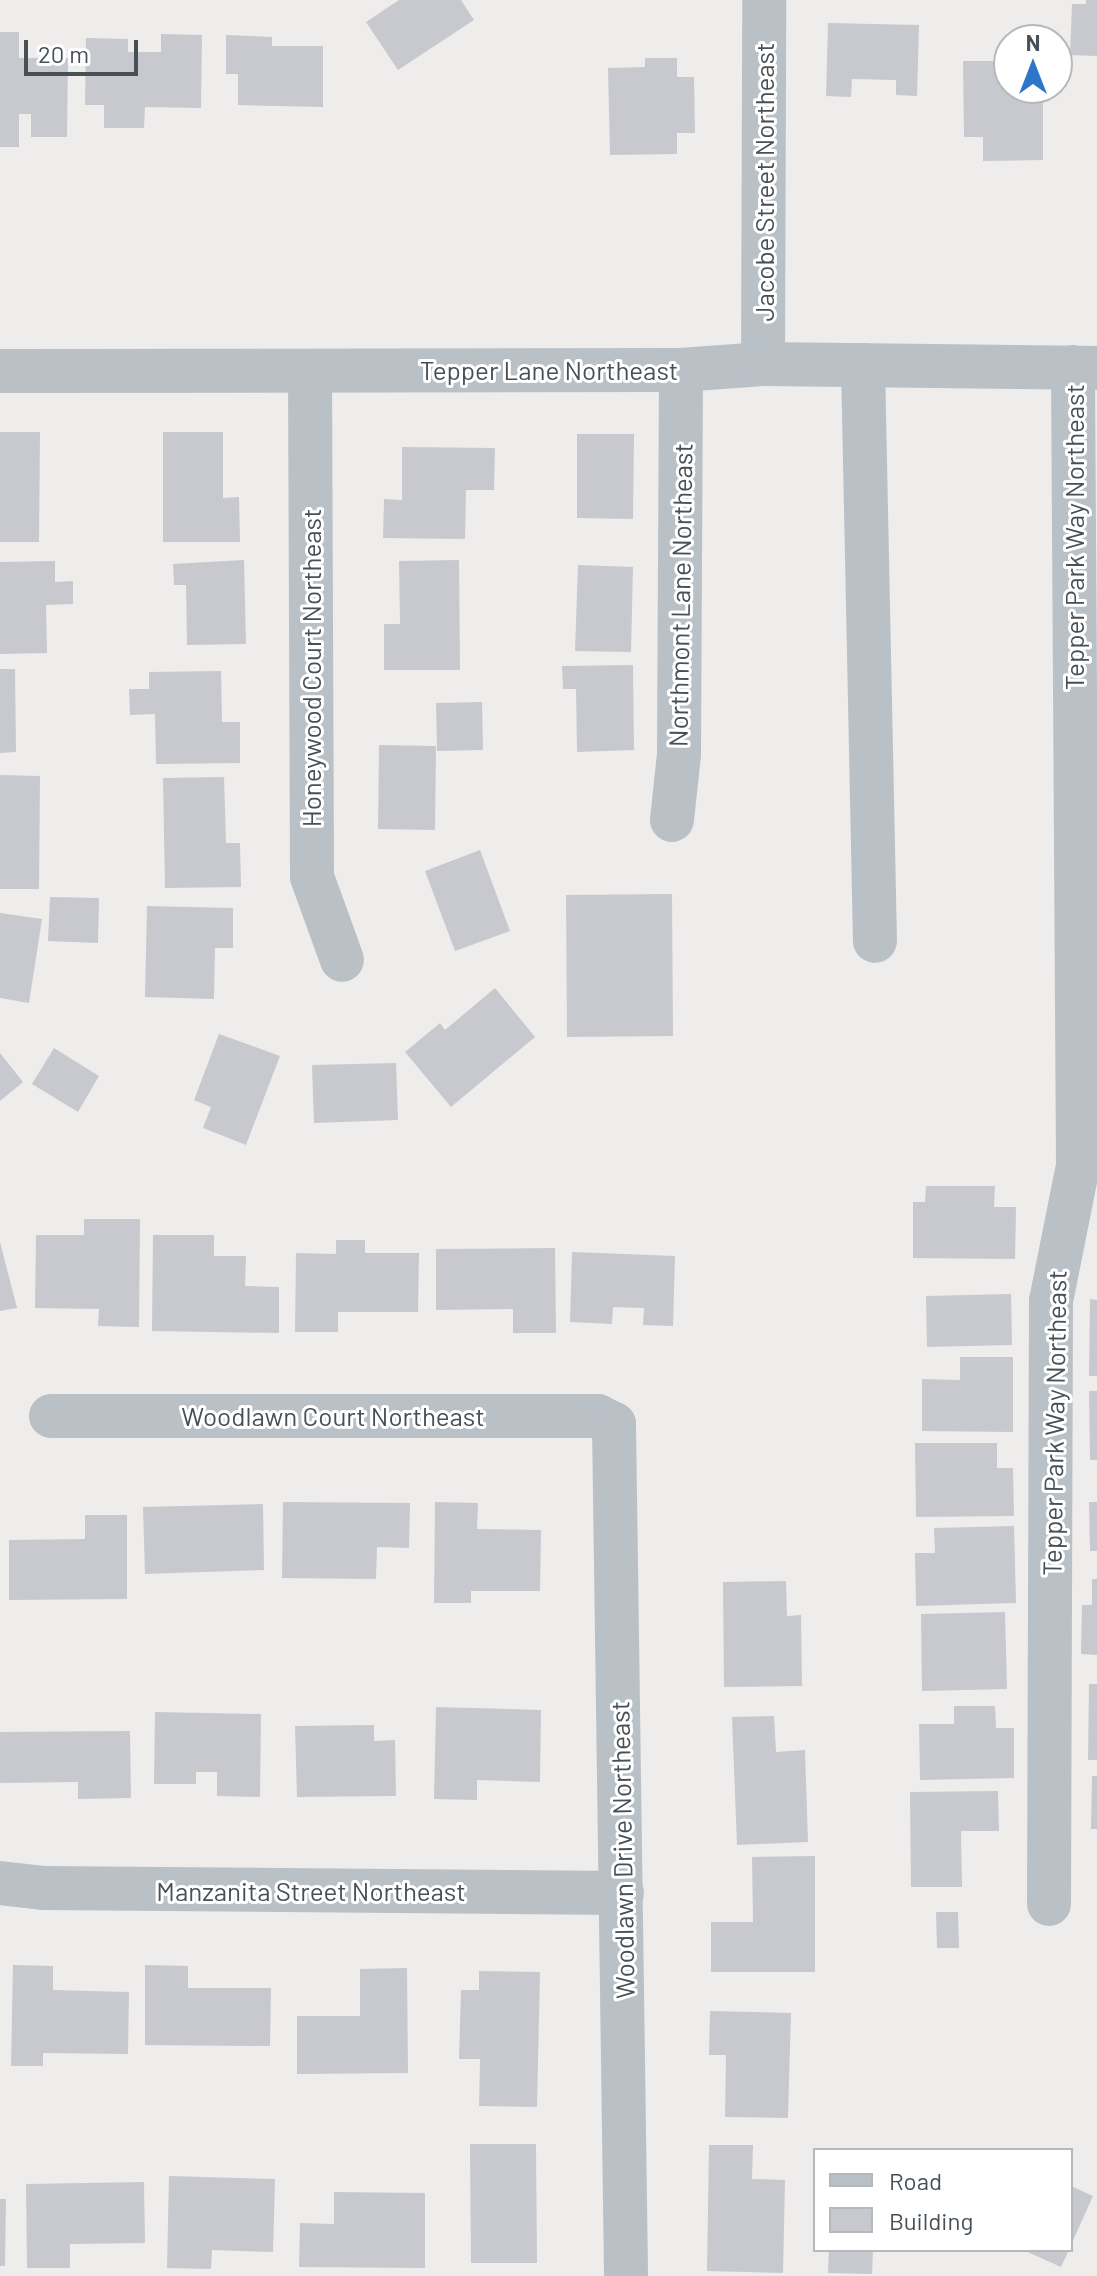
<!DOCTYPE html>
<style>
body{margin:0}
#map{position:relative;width:1097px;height:2276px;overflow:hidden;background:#efecec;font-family:Barlow,sans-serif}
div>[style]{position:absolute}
.building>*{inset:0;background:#c7c9cf}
.minor>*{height:44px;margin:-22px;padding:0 22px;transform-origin:22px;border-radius:22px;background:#b9c1c7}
span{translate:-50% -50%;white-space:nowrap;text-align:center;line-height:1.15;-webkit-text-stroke:6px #fff;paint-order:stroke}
.street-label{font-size:26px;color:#475057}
.legend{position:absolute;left:813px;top:2148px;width:260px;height:104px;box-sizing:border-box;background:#fff;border:2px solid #b5b9bc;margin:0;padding:10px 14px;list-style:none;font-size:24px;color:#475057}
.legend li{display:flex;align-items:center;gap:16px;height:40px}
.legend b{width:40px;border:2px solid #b5b9bc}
.north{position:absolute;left:993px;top:24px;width:80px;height:80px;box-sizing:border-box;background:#fff;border:2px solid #b5b9bc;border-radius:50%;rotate:0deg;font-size:22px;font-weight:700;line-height:32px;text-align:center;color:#475057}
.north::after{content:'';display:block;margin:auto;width:28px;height:36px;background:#2c75c9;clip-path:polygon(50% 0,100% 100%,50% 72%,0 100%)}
.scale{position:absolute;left:24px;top:40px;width:114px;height:36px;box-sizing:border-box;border:4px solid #475057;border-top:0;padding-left:10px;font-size:24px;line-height:28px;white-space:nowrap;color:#475057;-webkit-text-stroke:6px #fff;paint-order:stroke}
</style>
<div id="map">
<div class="building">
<i style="clip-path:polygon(399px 0,461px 0,474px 20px,398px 70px,366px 22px)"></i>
<i style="clip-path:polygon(1086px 0,1097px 0,1097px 56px,1070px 55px,1072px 4px,1086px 4px)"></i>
<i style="clip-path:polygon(828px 23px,919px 25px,917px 96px,896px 95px,896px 80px,852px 79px,851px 97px,826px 96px)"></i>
<i style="clip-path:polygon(0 32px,19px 32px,19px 58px,68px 58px,67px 137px,31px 137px,31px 114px,19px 114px,19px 147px,0 147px)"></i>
<i style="clip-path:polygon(161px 34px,202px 35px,201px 108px,145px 107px,144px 128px,104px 128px,104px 105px,85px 105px,86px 38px,128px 39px,128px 52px,161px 52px)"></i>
<i style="clip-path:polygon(226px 35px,272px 37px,272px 46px,323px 46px,323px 107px,238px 105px,238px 74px,226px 74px)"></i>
<i style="clip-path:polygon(645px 58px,677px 58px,677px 77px,694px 77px,695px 133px,677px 133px,677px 154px,610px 155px,608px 68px,645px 67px)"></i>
<i style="clip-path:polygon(963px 61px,1009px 61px,1010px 96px,1043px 95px,1043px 160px,983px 161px,983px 137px,964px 137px)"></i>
<i style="clip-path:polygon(0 432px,40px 432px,39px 542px,0 542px)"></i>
<i style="clip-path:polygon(163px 432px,223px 432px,223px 498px,239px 497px,240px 542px,163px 542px)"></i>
<i style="clip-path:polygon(577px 434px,634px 434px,633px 519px,577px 518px)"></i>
<i style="clip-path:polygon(402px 447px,495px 448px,494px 490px,466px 490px,465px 539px,383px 538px,384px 499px,402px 500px)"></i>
<i style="clip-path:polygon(244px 560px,246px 644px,187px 645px,186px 585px,174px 585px,173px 564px)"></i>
<i style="clip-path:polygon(459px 560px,460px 670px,384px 670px,384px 624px,400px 624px,399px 561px)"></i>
<i style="clip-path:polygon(55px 561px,55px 582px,73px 581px,73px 604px,46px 605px,47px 653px,0 654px,0 562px)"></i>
<i style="clip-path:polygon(578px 565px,633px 567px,631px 652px,575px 651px)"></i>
<i style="clip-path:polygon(633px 665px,634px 750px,577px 752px,576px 689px,563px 689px,562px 666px)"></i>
<i style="clip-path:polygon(0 669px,15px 669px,16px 752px,0 753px)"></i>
<i style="clip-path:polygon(221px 671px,222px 722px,240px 722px,240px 763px,156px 764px,155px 714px,130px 715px,129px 689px,149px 689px,149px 672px)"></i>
<i style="clip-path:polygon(482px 702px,483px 750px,437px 751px,436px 703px)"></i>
<i style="clip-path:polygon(379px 745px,436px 746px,435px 830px,378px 829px)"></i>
<i style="clip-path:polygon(0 775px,40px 776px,39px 889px,0 889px)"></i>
<i style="clip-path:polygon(224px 777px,226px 843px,240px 843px,241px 887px,165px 888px,163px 778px)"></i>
<i style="clip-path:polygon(480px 850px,510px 931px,455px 951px,425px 871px)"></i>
<i style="clip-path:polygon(672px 894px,673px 1036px,567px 1037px,566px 895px)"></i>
<i style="clip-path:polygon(50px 897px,99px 898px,98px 943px,48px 941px)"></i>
<i style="clip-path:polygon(147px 906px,233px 908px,233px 948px,215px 948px,214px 999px,145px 997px)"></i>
<i style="clip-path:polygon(0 913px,42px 919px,29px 1003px,0 998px)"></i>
<i style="clip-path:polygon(495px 988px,535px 1037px,451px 1107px,405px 1052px,440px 1023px,445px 1030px)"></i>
<i style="clip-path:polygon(219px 1034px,280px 1056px,246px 1145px,203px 1128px,211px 1107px,194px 1100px)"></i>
<i style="clip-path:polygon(54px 1048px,99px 1076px,78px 1112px,32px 1084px)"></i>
<i style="clip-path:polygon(0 1053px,23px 1082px,0 1101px)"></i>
<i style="clip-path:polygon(396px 1063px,398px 1120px,314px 1123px,312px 1065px)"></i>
<i style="clip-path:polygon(926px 1186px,995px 1186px,994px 1207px,1016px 1207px,1015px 1259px,913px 1258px,913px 1202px,925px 1202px)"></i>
<i style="clip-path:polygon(84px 1219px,140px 1219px,139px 1327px,98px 1326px,99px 1309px,35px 1308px,36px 1235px,84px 1235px)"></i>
<i style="clip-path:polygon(153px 1235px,214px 1235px,214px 1256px,246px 1256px,245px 1286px,279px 1287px,279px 1333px,152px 1331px)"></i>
<i style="clip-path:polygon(336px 1240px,365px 1240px,365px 1253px,419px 1253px,418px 1312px,338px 1312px,338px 1332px,295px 1332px,296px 1253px,336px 1254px)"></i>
<i style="clip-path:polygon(0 1242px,17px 1308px,0 1311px)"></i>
<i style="clip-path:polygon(555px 1248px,556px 1333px,513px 1333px,513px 1309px,436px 1310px,436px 1249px)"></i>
<i style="clip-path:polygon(572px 1252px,675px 1256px,673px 1326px,643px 1325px,644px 1308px,613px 1307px,612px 1324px,570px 1322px)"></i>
<i style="clip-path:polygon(1011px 1294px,1012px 1345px,927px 1347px,926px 1296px)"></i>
<i style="clip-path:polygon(1090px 1299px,1097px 1300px,1097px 1376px,1089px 1376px)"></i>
<i style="clip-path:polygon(960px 1357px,1013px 1357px,1013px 1432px,922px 1431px,922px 1379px,960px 1380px)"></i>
<i style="clip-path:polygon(1089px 1391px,1097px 1391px,1097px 1460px,1090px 1460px)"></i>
<i style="clip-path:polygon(915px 1443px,997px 1443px,997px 1468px,1013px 1468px,1014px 1516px,916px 1517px)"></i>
<i style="clip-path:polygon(283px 1502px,410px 1503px,409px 1548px,377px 1547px,376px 1579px,282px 1578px)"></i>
<i style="clip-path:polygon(435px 1502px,478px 1503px,477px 1529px,541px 1530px,540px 1591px,471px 1591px,471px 1603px,434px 1603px)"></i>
<i style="clip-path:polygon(1089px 1502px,1097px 1502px,1097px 1551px,1090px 1551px)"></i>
<i style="clip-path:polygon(263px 1504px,264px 1570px,145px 1574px,143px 1507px)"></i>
<i style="clip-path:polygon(85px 1515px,127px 1515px,127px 1599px,9px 1600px,9px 1540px,85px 1539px)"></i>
<i style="clip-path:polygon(1014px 1526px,1016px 1603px,916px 1606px,915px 1553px,935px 1553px,934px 1528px)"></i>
<i style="clip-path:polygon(1092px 1579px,1097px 1579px,1097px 1655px,1081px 1654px,1082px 1605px,1092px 1605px)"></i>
<i style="clip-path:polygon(786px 1581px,787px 1616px,801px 1615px,802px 1686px,724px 1687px,723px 1582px)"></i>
<i style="clip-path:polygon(1005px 1612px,1007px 1689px,922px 1691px,921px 1614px)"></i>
<i style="clip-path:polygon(1089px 1684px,1097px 1684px,1097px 1760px,1088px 1760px)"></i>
<i style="clip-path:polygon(954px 1706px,995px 1706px,996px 1728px,1014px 1728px,1014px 1778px,920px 1780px,919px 1724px,954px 1724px)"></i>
<i style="clip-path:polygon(436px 1707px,541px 1710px,540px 1782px,477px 1780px,477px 1800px,434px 1799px)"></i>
<i style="clip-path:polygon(155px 1712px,261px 1714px,260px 1797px,217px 1796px,217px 1772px,196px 1772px,196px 1784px,154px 1784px)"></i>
<i style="clip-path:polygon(774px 1716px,776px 1752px,805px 1750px,808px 1842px,737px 1845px,732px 1717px)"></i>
<i style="clip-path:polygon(374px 1725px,374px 1741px,395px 1740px,396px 1796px,297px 1797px,295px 1726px)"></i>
<i style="clip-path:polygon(130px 1731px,131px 1798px,78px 1799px,78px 1782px,0 1783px,0 1732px)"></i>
<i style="clip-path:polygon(1092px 1776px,1097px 1776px,1097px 1829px,1091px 1829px)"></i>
<i style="clip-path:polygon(998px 1791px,999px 1831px,961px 1831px,962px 1887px,911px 1887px,910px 1792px)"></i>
<i style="clip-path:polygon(815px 1856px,815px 1972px,711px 1972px,711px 1922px,753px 1922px,752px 1857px)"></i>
<i style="clip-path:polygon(936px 1912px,958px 1912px,959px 1948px,937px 1948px)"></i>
<i style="clip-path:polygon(13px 1965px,53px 1966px,53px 1990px,129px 1992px,128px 2054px,43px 2053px,43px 2066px,11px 2066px)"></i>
<i style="clip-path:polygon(145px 1965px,188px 1966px,188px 1988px,271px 1988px,270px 2046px,145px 2045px)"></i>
<i style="clip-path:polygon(407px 1968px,408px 2073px,297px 2074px,297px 2016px,360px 2016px,360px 1969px)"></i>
<i style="clip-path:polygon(479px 1971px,540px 1972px,537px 2107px,479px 2106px,480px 2059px,459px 2059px,461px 1990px,479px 1990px)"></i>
<i style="clip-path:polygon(710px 2011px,791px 2013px,788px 2118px,725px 2117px,726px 2055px,709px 2055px)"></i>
<i style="clip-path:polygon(470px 2144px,536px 2144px,537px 2263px,471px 2263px)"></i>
<i style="clip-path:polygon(709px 2145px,753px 2145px,752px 2179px,785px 2180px,783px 2273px,707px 2271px)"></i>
<i style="clip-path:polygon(169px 2176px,275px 2179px,273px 2252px,212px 2250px,211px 2269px,167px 2268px)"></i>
<i style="clip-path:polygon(144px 2182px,145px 2243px,70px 2244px,70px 2268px,27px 2268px,26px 2184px)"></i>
<i style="clip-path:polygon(1071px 2186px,1093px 2196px,1071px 2245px)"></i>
<i style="clip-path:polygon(334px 2192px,425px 2193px,425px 2268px,299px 2267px,300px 2223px,334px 2224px)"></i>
<i style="clip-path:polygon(0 2199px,6px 2199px,5px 2266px,0 2266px)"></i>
<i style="clip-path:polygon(829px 2250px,873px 2250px,872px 2274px,828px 2273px)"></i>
<i style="clip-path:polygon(1023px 2250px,1069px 2250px,1061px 2267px)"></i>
</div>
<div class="minor">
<i style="left:763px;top:364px;width:364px;rotate:-89.8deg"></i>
<i style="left:863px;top:365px;width:576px;rotate:88.81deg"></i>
<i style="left:0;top:371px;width:681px;rotate:-0.08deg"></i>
<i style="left:681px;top:370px;width:82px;rotate:-4.2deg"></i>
<i style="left:763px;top:364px;width:334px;rotate:0.7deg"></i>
<i style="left:310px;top:371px;width:506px;rotate:89.77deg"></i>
<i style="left:312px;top:877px;width:88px;rotate:70.1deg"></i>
<i style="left:672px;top:820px;width:66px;rotate:-83.9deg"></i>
<i style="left:679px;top:754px;width:384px;rotate:-89.7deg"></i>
<i style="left:51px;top:1416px;width:547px"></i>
<i style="left:598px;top:1416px;width:18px;rotate:27deg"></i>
<i style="left:614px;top:1424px;width:852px;rotate:89.19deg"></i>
<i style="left:0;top:1883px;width:43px;rotate:6.6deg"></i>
<i style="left:43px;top:1888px;width:579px;rotate:0.49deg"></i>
<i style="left:1049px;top:1904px;width:603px;rotate:-89.81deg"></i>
<i style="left:1051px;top:1301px;width:138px;rotate:-78.7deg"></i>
<i style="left:1078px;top:1166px;width:799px;rotate:-90.36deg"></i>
</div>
<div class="street-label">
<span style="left:764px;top:182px;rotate:-90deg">Jacobe Street Northeast</span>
<span style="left:549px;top:370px">Tepper Lane Northeast</span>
<span style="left:1074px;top:537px;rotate:-90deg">Tepper Park Way Northeast</span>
<span style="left:680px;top:595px;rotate:-89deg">Northmont Lane Northeast</span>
<span style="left:311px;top:668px;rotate:-90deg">Honeywood Court Northeast</span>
<span style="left:333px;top:1416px">Woodlawn Court Northeast</span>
<span style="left:1054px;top:1423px;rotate:-89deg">Tepper Park Way Northeast</span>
<span style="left:622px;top:1850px;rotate:-91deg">Woodlawn Drive Northeast</span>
<span style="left:311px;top:1891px">Manzanita Street Northeast</span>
</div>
<ul class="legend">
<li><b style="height:10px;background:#b9c1c7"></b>Road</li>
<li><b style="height:22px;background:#c7c9cf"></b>Building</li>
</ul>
<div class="north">N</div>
<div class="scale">20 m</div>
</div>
